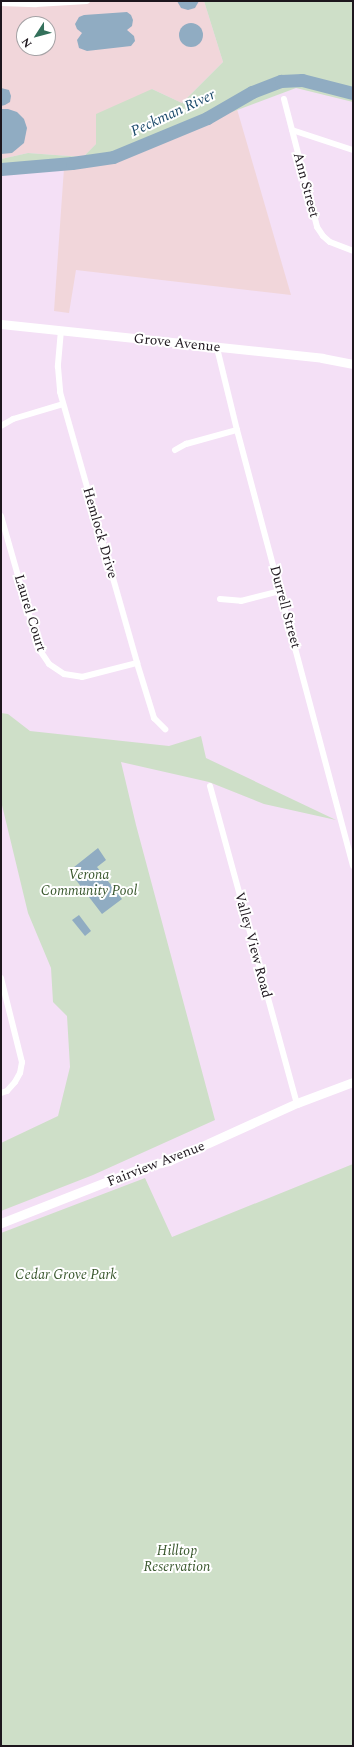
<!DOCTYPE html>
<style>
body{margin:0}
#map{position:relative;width:354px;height:1747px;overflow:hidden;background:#f4e0f6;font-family:Spectral,serif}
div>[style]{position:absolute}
.industrial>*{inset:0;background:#f1d6da}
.green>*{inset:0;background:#cedfc8}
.water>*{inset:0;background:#90acc2}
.round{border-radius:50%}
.river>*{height:13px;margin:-6.5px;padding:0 6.5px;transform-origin:6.5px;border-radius:6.5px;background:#90acc2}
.street>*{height:6px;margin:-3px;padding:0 3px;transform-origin:3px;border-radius:3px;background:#fff}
.secondary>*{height:9px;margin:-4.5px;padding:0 4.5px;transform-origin:4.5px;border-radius:4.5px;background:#fff}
span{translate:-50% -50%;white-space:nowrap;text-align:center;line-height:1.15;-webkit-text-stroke:4px #fff;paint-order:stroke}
.street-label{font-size:14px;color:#1d161d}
.park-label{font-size:14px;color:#3a582e;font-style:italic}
.water-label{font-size:15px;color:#1a496a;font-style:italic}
.frame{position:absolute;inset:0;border:2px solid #1d161d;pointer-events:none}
.north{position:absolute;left:16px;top:16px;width:40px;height:40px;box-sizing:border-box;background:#fff;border:1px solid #a5a2a5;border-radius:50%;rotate:234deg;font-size:11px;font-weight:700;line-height:16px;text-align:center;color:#1d161d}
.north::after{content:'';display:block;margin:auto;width:14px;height:18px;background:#33705b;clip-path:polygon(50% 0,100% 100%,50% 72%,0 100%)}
</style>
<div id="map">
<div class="industrial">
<i style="clip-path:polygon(evenodd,1px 1px,204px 1px,223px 62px,182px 103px,152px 89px,83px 157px,28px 153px,1px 159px,1px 1px,24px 24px,48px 24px,48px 48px,24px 48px,24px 24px)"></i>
<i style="clip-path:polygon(237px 109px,291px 295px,76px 270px,69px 313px,54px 311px,64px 168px,225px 111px)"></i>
</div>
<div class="green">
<i style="clip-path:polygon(204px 1px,353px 1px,353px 102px,296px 88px,232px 112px,220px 114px,109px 164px,60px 170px,1px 174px,1px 159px,28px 153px,83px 157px,96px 144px,96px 114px,152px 89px,182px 103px,223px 62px)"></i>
<i style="clip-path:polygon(1px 713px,8px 714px,30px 731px,169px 746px,201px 736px,206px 758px,336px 820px,264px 804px,209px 782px,121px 762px,136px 825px,215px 1120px,93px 1175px,1px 1211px,1px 1143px,58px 1116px,70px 1067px,67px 1016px,53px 1002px,51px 968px,28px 913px,1px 801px)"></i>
<i style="clip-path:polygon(353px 1164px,353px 1746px,1px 1746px,1px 1233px,145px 1178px,172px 1237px)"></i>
</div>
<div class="water">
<i style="clip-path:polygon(177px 1px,199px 1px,195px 8px,188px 10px,181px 8px)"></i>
<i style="clip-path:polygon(127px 12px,131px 15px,133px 20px,132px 26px,127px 30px,134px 36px,135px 41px,131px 46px,87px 51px,79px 48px,77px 40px,82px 33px,77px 29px,75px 24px,79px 17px,84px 15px)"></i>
<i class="round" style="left:179px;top:23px;width:24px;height:24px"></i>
<i style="clip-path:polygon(1px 88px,9px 90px,11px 96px,10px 102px,5px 105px,1px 106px)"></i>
<i style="clip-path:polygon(1px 109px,8px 109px,17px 112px,24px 119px,27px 128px,24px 143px,12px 153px,1px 154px)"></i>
<i style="clip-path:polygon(98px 848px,106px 860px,97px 867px,122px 899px,102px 914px,69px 871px)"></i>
<i style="clip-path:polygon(79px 915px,91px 931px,85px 936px,72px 920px)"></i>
</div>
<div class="river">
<i style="left:1px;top:169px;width:71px;rotate:-4.8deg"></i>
<i style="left:72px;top:163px;width:41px;rotate:-8.3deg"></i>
<i style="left:113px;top:157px;width:102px;rotate:-22.5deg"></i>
<i style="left:207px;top:118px;width:52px;rotate:-30deg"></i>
<i style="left:252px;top:92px;width:31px;rotate:-21deg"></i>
<i style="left:281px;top:81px;width:21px;rotate:-3deg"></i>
<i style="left:302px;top:80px;width:53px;rotate:14.3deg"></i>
</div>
<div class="street">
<i style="left:1px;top:3px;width:35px;rotate:2deg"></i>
<i style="left:36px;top:4px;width:51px;rotate:-3.4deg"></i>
<i style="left:284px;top:99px;width:132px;rotate:75.5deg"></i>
<i style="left:317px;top:227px;width:11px;rotate:56deg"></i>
<i style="left:323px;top:236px;width:9px;rotate:41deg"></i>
<i style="left:330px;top:242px;width:25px;rotate:21deg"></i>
<i style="left:292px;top:130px;width:64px;rotate:18.2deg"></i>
<i style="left:61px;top:330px;width:37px;rotate:95deg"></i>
<i style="left:58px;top:367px;width:25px;rotate:85deg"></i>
<i style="left:60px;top:392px;width:282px;rotate:74.1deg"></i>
<i style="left:137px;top:663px;width:58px;rotate:72.8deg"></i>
<i style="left:154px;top:718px;width:16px;rotate:45deg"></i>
<i style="left:217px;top:348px;width:84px;rotate:76.3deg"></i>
<i style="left:237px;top:430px;width:451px;rotate:75.1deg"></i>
<i style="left:1px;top:426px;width:14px;rotate:-30deg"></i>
<i style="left:13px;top:419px;width:52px;rotate:-16.7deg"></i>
<i style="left:175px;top:450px;width:13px;rotate:-29deg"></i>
<i style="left:186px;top:444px;width:53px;rotate:-15.4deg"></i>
<i style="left:1px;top:516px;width:138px;rotate:74.1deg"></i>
<i style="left:39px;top:649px;width:18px;rotate:56deg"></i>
<i style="left:49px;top:664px;width:18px;rotate:34deg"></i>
<i style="left:64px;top:674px;width:18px;rotate:9deg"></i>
<i style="left:82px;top:677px;width:57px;rotate:-14.3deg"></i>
<i style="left:220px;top:599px;width:21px;rotate:5deg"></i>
<i style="left:241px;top:601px;width:40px;rotate:-14.4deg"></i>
<i style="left:210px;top:786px;width:329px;rotate:74.7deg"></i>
<i style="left:1px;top:978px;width:87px;rotate:76deg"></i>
<i style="left:22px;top:1062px;width:11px;rotate:100deg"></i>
<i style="left:20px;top:1073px;width:10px;rotate:119deg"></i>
<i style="left:15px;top:1082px;width:12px;rotate:132deg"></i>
<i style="left:7px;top:1091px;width:6px;rotate:162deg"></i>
</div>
<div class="secondary">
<i style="left:1px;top:324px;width:323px;rotate:6deg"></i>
<i style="left:322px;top:358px;width:32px;rotate:11deg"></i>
<i style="left:1px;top:1223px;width:150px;rotate:-21.4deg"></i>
<i style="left:141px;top:1168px;width:29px;rotate:-14deg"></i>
<i style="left:169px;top:1161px;width:141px;rotate:-24.4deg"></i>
<i style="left:297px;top:1103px;width:60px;rotate:-20.6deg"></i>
</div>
<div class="street-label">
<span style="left:306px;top:185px;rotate:75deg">Ann Street</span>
<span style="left:177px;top:343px;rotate:6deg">Grove Avenue</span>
<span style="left:100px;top:533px;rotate:74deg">Hemlock Drive</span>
<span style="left:285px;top:607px;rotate:75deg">Durrell Street</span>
<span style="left:30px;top:613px;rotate:73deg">Laurel Court</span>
<span style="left:253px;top:945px;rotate:75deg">Valley View Road</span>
<span style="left:156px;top:1164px;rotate:-21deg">Fairview Avenue</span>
</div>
<div class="park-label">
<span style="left:89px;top:883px">Verona<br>Community Pool</span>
<span style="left:66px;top:1275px">Cedar Grove Park</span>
<span style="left:177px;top:1559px">Hilltop<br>Reservation</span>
</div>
<div class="water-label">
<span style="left:173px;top:113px;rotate:-25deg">Peckman River</span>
</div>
<div class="frame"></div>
<div class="north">N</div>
</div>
